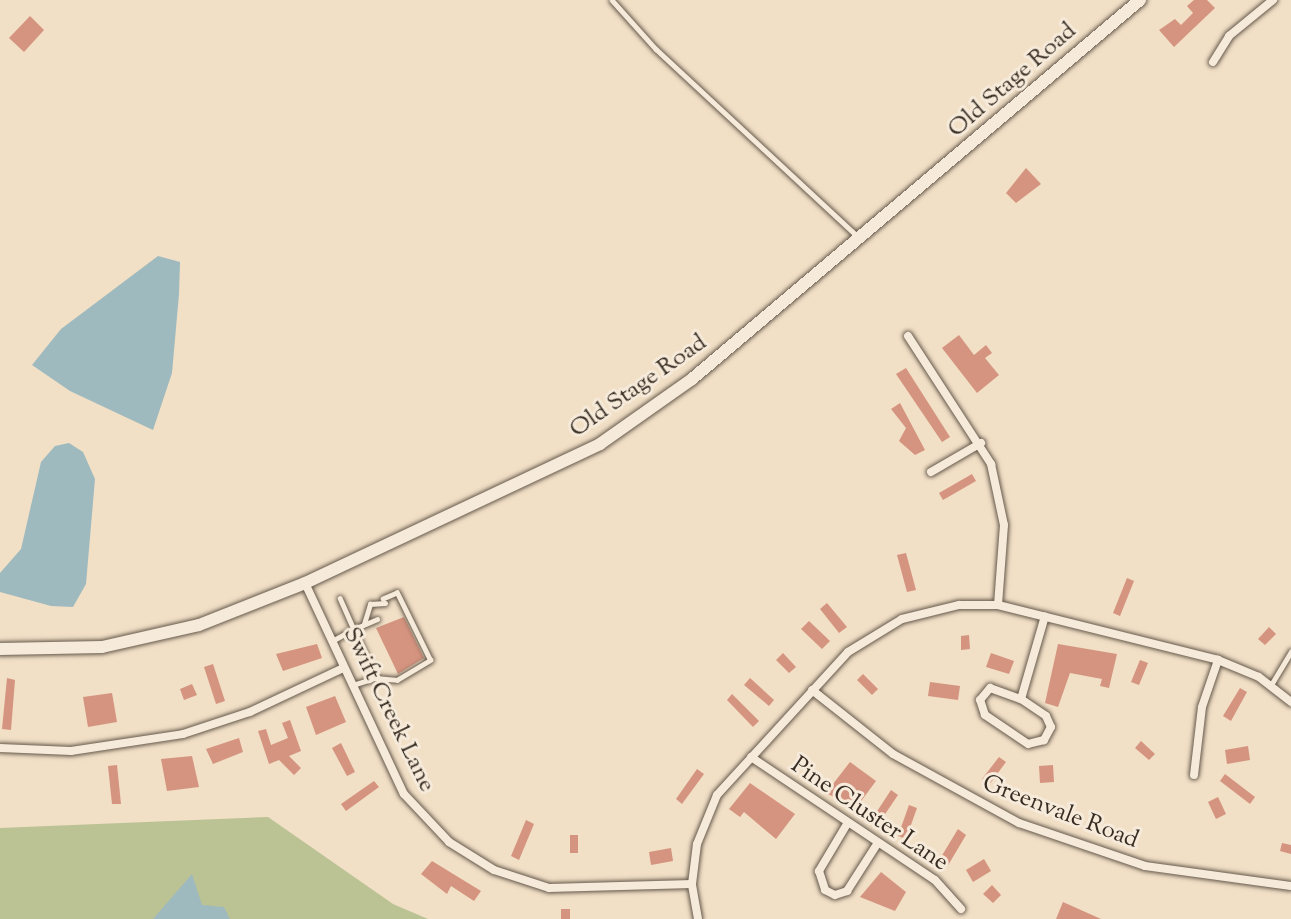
<!DOCTYPE html>
<style>
body{margin:0}
#map{position:relative;width:1291px;height:919px;overflow:hidden;background:#f1dfc6;font-family:"Sorts Mill Goudy",serif}
div>[style]{position:absolute}
.green>*{inset:0;background:#bbc294}
.water>*{inset:0;background:#9ebabe}
.building>*{inset:0;background:#d5947f}
.roads{filter:drop-shadow(0 0 2px #65594b) drop-shadow(0 0 2px #65594b)}
.lane>*{height:4.5px;margin:-2.25px;padding:0 2.25px;transform-origin:2.25px;border-radius:2.25px;background:#f6eada}
.street>*{height:8px;margin:-4px;padding:0 4px;transform-origin:4px;border-radius:4px;background:#f6eada}
.secondary>*{height:12px;margin:-6px;padding:0 6px;transform-origin:6px;border-radius:6px;background:#f6eada}
span{translate:-50% -50%;white-space:nowrap;text-align:center;line-height:1.15;-webkit-text-stroke:6px #f6eada;paint-order:stroke}
.street-label{font-size:24px;color:#362c22}
</style>
<div id="map">
<div class="green">
<i style="clip-path:polygon(268px 817px,393px 904px,428px 919px,0 919px,0 828px)"></i>
</div>
<div class="water">
<i style="clip-path:polygon(158px 256px,180px 262px,179px 294px,172px 373px,153px 430px,70px 391px,32px 365px,61px 329px)"></i>
<i style="clip-path:polygon(69px 443px,83px 452px,95px 479px,86px 584px,73px 607px,51px 606px,0 592px,0 573px,21px 549px,41px 462px,55px 446px)"></i>
<i style="clip-path:polygon(192px 874px,202px 905px,224px 907px,230px 919px,153px 919px)"></i>
</div>
<div class="building">
<i style="clip-path:polygon(1194px 0,1207px 0,1215px 8px,1174px 47px,1159px 30px,1175px 19px,1181px 25px,1193px 13px,1187px 6px)"></i>
<i style="clip-path:polygon(30px 16px,44px 30px,24px 52px,9px 38px)"></i>
<i style="clip-path:polygon(1026px 168px,1041px 184px,1016px 203px,1006px 193px)"></i>
<i style="clip-path:polygon(959px 335px,974px 355px,986px 345px,992px 353px,985px 358px,999px 375px,977px 393px,942px 348px)"></i>
<i style="clip-path:polygon(906px 368px,950px 437px,942px 442px,896px 374px)"></i>
<i style="clip-path:polygon(900px 403px,925px 450px,915px 455px,899px 441px,906px 428px,891px 409px)"></i>
<i style="clip-path:polygon(972px 474px,976px 481px,943px 500px,939px 493px)"></i>
<i style="clip-path:polygon(906px 553px,916px 590px,907px 592px,897px 555px)"></i>
<i style="clip-path:polygon(1127px 578px,1134px 581px,1120px 616px,1113px 613px)"></i>
<i style="clip-path:polygon(827px 603px,847px 627px,839px 633px,820px 609px)"></i>
<i style="clip-path:polygon(404px 617px,424px 658px,398px 674px,376px 628px)"></i>
<i style="clip-path:polygon(809px 621px,830px 641px,822px 649px,801px 629px)"></i>
<i style="clip-path:polygon(1269px 627px,1276px 634px,1265px 645px,1258px 639px)"></i>
<i style="clip-path:polygon(969px 635px,970px 649px,961px 650px,961px 636px)"></i>
<i style="clip-path:polygon(317px 644px,322px 658px,283px 671px,276px 654px)"></i>
<i style="clip-path:polygon(1058px 644px,1117px 654px,1109px 688px,1100px 686px,1102px 679px,1070px 673px,1058px 707px,1045px 703px)"></i>
<i style="clip-path:polygon(783px 653px,796px 667px,789px 673px,776px 660px)"></i>
<i style="clip-path:polygon(991px 653px,1014px 661px,1009px 674px,986px 667px)"></i>
<i style="clip-path:polygon(1140px 660px,1148px 663px,1139px 685px,1131px 682px)"></i>
<i style="clip-path:polygon(213px 664px,225px 701px,216px 704px,204px 667px)"></i>
<i style="clip-path:polygon(863px 674px,878px 689px,872px 695px,857px 680px)"></i>
<i style="clip-path:polygon(7px 678px,15px 680px,11px 730px,2px 729px)"></i>
<i style="clip-path:polygon(750px 678px,774px 700px,769px 706px,744px 685px)"></i>
<i style="clip-path:polygon(930px 682px,960px 686px,958px 700px,928px 696px)"></i>
<i style="clip-path:polygon(192px 684px,197px 695px,184px 700px,180px 689px)"></i>
<i style="clip-path:polygon(1240px 688px,1247px 692px,1231px 721px,1223px 716px)"></i>
<i style="clip-path:polygon(112px 693px,117px 722px,88px 727px,83px 697px)"></i>
<i style="clip-path:polygon(732px 694px,759px 721px,753px 727px,727px 700px)"></i>
<i style="clip-path:polygon(335px 696px,346px 722px,316px 735px,306px 707px)"></i>
<i style="clip-path:polygon(290px 720px,301px 751px,289px 756px,301px 768px,294px 775px,279px 760px,269px 764px,258px 731px,266px 729px,271px 745px,288px 738px,282px 723px)"></i>
<i style="clip-path:polygon(239px 738px,243px 752px,213px 764px,206px 749px)"></i>
<i style="clip-path:polygon(1141px 741px,1155px 754px,1149px 760px,1135px 748px)"></i>
<i style="clip-path:polygon(341px 743px,355px 772px,347px 776px,332px 748px)"></i>
<i style="clip-path:polygon(1248px 746px,1250px 760px,1227px 764px,1225px 750px)"></i>
<i style="clip-path:polygon(192px 756px,199px 787px,167px 791px,161px 759px)"></i>
<i style="clip-path:polygon(999px 757px,1006px 762px,989px 785px,982px 779px)"></i>
<i style="clip-path:polygon(850px 762px,876px 781px,856px 808px,826px 793px)"></i>
<i style="clip-path:polygon(117px 765px,121px 804px,112px 804px,108px 766px)"></i>
<i style="clip-path:polygon(1053px 765px,1054px 782px,1040px 783px,1039px 766px)"></i>
<i style="clip-path:polygon(697px 769px,704px 774px,682px 804px,676px 799px)"></i>
<i style="clip-path:polygon(1225px 774px,1255px 797px,1250px 804px,1220px 781px)"></i>
<i style="clip-path:polygon(374px 781px,379px 787px,346px 811px,341px 804px)"></i>
<i style="clip-path:polygon(750px 783px,795px 814px,776px 839px,744px 812px,740px 817px,729px 809px)"></i>
<i style="clip-path:polygon(891px 790px,898px 795px,877px 826px,870px 822px)"></i>
<i style="clip-path:polygon(1218px 797px,1226px 814px,1216px 819px,1208px 802px)"></i>
<i style="clip-path:polygon(909px 805px,917px 808px,906px 839px,898px 836px)"></i>
<i style="clip-path:polygon(526px 820px,534px 824px,519px 860px,511px 856px)"></i>
<i style="clip-path:polygon(958px 829px,966px 835px,947px 867px,938px 862px)"></i>
<i style="clip-path:polygon(570px 835px,578px 835px,578px 853px,570px 853px)"></i>
<i style="clip-path:polygon(1282px 843px,1291px 845px,1291px 854px,1280px 851px)"></i>
<i style="clip-path:polygon(671px 848px,673px 861px,651px 865px,649px 852px)"></i>
<i style="clip-path:polygon(984px 859px,991px 871px,973px 882px,966px 870px)"></i>
<i style="clip-path:polygon(432px 861px,481px 891px,474px 901px,451px 886px,447px 894px,421px 874px)"></i>
<i style="clip-path:polygon(881px 872px,906px 892px,895px 911px,860px 897px)"></i>
<i style="clip-path:polygon(992px 885px,1001px 895px,993px 903px,983px 894px)"></i>
<i style="clip-path:polygon(1063px 902px,1101px 919px,1056px 919px)"></i>
<i style="clip-path:polygon(561px 909px,570px 909px,570px 919px,561px 919px)"></i>
</div>
<div class="roads">
<div class="lane">
<i style="left:612px;top:0;width:66px;rotate:48.1deg"></i>
<i style="left:656px;top:49px;width:276px;rotate:42.9deg"></i>
<i style="left:340px;top:598px;width:34px;rotate:66deg"></i>
<i style="left:354px;top:629px;width:25px;rotate:-23deg"></i>
<i style="left:364px;top:624px;width:21px;rotate:-73deg"></i>
<i style="left:370px;top:604px;width:15px;rotate:-4deg"></i>
<i style="left:332px;top:641px;width:25px;rotate:-29deg"></i>
<i style="left:354px;top:629px;width:54px;rotate:65.8deg"></i>
<i style="left:376px;top:678px;width:25px;rotate:162deg"></i>
<i style="left:376px;top:678px;width:21px;rotate:5deg"></i>
<i style="left:397px;top:680px;width:39px;rotate:-31deg"></i>
<i style="left:430px;top:660px;width:75px;rotate:-116.2deg"></i>
<i style="left:397px;top:593px;width:15px;rotate:157deg"></i>
<i style="left:1271px;top:685px;width:39px;rotate:-59deg"></i>
</div>
<div class="street">
<i style="left:1213px;top:62px;width:31px;rotate:-58deg"></i>
<i style="left:1229px;top:36px;width:57px;rotate:-39.3deg"></i>
<i style="left:908px;top:336px;width:153px;rotate:57deg"></i>
<i style="left:991px;top:464px;width:62px;rotate:78deg"></i>
<i style="left:1004px;top:525px;width:80px;rotate:94.3deg"></i>
<i style="left:931px;top:472px;width:58px;rotate:-30.1deg"></i>
<i style="left:305px;top:583px;width:233px;rotate:64.9deg"></i>
<i style="left:404px;top:794px;width:66px;rotate:46.8deg"></i>
<i style="left:449px;top:842px;width:53px;rotate:31.9deg"></i>
<i style="left:494px;top:870px;width:58px;rotate:18.1deg"></i>
<i style="left:549px;top:888px;width:143px;rotate:-1.6deg"></i>
<i style="left:990px;top:688px;width:33px;rotate:20deg"></i>
<i style="left:1021px;top:699px;width:30px;rotate:34deg"></i>
<i style="left:1046px;top:716px;width:12px;rotate:66deg"></i>
<i style="left:1051px;top:727px;width:15px;rotate:118deg"></i>
<i style="left:1044px;top:740px;width:16px;rotate:166deg"></i>
<i style="left:1028px;top:744px;width:52px;rotate:-146deg"></i>
<i style="left:985px;top:715px;width:16px;rotate:-108deg"></i>
<i style="left:980px;top:700px;width:16px;rotate:-50deg"></i>
<i style="left:812px;top:690px;width:103px;rotate:38.3deg"></i>
<i style="left:893px;top:754px;width:144px;rotate:28.7deg"></i>
<i style="left:1019px;top:823px;width:133px;rotate:18.8deg"></i>
<i style="left:1145px;top:866px;width:147px;rotate:7.8deg"></i>
<i style="left:1021px;top:699px;width:86px;rotate:-73.9deg"></i>
<i style="left:0;top:748px;width:71px;rotate:2.4deg"></i>
<i style="left:71px;top:751px;width:113px;rotate:-8.6deg"></i>
<i style="left:183px;top:734px;width:71px;rotate:-18.2deg"></i>
<i style="left:250px;top:712px;width:103px;rotate:-25.3deg"></i>
<i style="left:751px;top:757px;width:221px;rotate:33.8deg"></i>
<i style="left:935px;top:880px;width:39px;rotate:48deg"></i>
<i style="left:1194px;top:775px;width:68px;rotate:-83.3deg"></i>
<i style="left:1202px;top:707px;width:50px;rotate:-71.2deg"></i>
<i style="left:847px;top:824px;width:55px;rotate:120.8deg"></i>
<i style="left:819px;top:871px;width:20px;rotate:72deg"></i>
<i style="left:825px;top:890px;width:11px;rotate:27deg"></i>
<i style="left:835px;top:895px;width:13px;rotate:-18deg"></i>
<i style="left:847px;top:891px;width:56px;rotate:-57.4deg"></i>
<i style="left:698px;top:919px;width:36px;rotate:-100deg"></i>
<i style="left:692px;top:884px;width:40px;rotate:-82.9deg"></i>
<i style="left:697px;top:844px;width:53px;rotate:-67.8deg"></i>
<i style="left:717px;top:795px;width:194px;rotate:-47.5deg"></i>
<i style="left:848px;top:652px;width:63px;rotate:-31.4deg"></i>
<i style="left:902px;top:619px;width:59px;rotate:-13.8deg"></i>
<i style="left:959px;top:605px;width:39px"></i>
<i style="left:998px;top:605px;width:227px;rotate:14deg"></i>
<i style="left:1218px;top:660px;width:44px;rotate:22.5deg"></i>
<i style="left:1259px;top:677px;width:41px;rotate:38deg"></i>
</div>
<div class="secondary">
<i style="left:0;top:649px;width:102px;rotate:-1.1deg"></i>
<i style="left:102px;top:647px;width:99px;rotate:-12.8deg"></i>
<i style="left:199px;top:625px;width:114px;rotate:-21.6deg"></i>
<i style="left:305px;top:583px;width:326px;rotate:-25.2deg"></i>
<i style="left:600px;top:444px;width:113px;rotate:-35.2deg"></i>
<i style="left:692px;top:379px;width:587px;rotate:-40.23deg"></i>
</div>
</div>
<div class="street-label">
<span style="left:1013px;top:81px;rotate:-41deg">Old Stage Road</span>
<span style="left:639px;top:387px;rotate:-35deg">Old Stage Road</span>
<span style="left:388px;top:710px;rotate:64deg">Swift Creek Lane</span>
<span style="left:1060px;top:813px;rotate:21deg">Greenvale Road</span>
<span style="left:869px;top:815px;rotate:34deg">Pine Cluster Lane</span>
</div>
</div>
